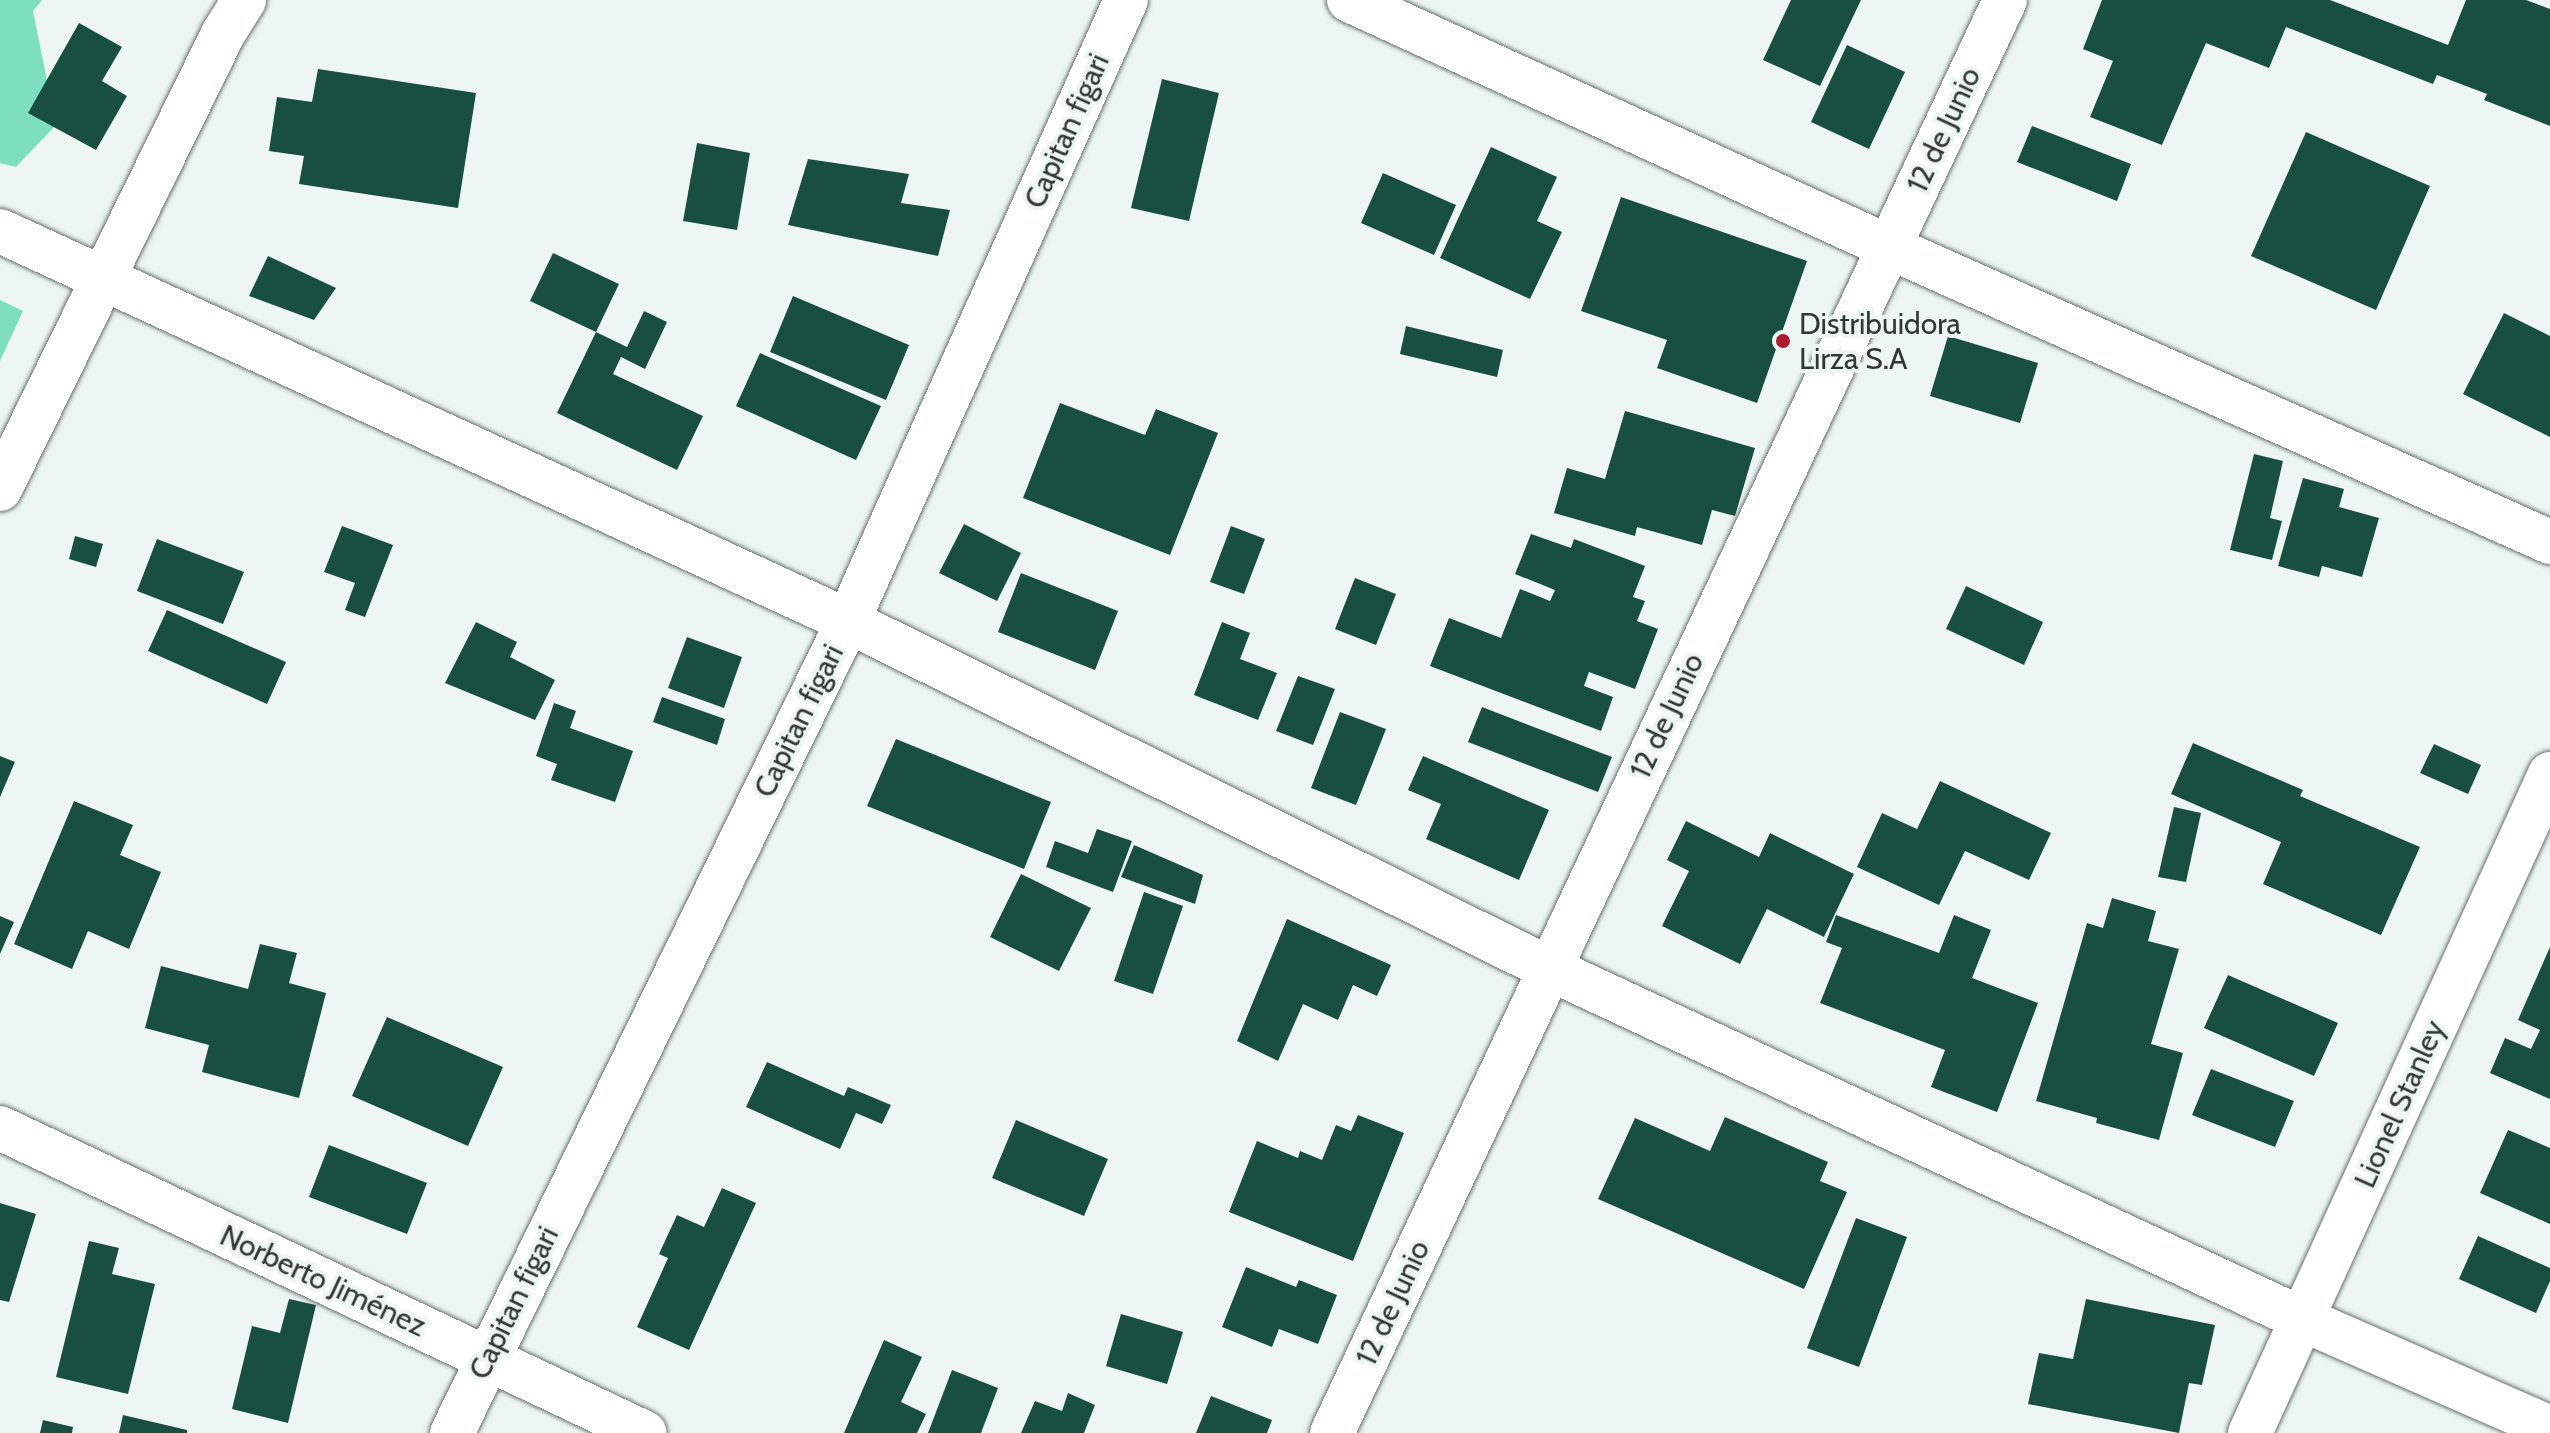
<!DOCTYPE html>
<meta charset="utf-8">
<style>
body{margin:0}
#map{position:relative;width:2550px;height:1433px;overflow:hidden;background:#edf6f2;font-family:Cabin,sans-serif}
div>[style]{position:absolute}
.green>*{inset:0;background:#7edfbf}
.building>*{inset:0;background:#194f40}
.roads{filter:drop-shadow(0 0 2px #68706d) drop-shadow(0 0 2px #68706d)}
.street>*{height:44px;margin:-22px;padding:0 22px;transform-origin:22px;border-radius:22px;background:#fff}
.dots>*{width:22px;height:22px;translate:-50% -50%;box-sizing:border-box;border:4px solid #edf6f2;border-radius:50%}
span{translate:-50% -50%;white-space:nowrap;text-align:center;line-height:1.15;-webkit-text-stroke:8px #edf6f2;paint-order:stroke}
.street-label{font-size:30px;color:#333635}
.poi-label{font-size:30px;color:#333635}
.left{translate:0 -50%;text-align:left}
</style>
<div id="map">
<div class="green">
<i style="clip-path:polygon(0 0,42px 0,33px 11px,56px 125px,16px 167px,0 163px)"></i>
<i style="clip-path:polygon(0 300px,23px 311px,0 361px)"></i>
</div>
<div class="building">
<i style="clip-path:polygon(1791px 0,1861px 0,1820px 86px,1763px 60px)"></i>
<i style="clip-path:polygon(2102px 0,2330px 0,2448px 45px,2466px 0,2526px 0,2550px 9px,2550px 126px,2484px 100px,2487px 94px,2437px 75px,2433px 84px,2286px 27px,2269px 68px,2206px 43px,2162px 145px,2090px 117px,2113px 61px,2083px 49px)"></i>
<i style="clip-path:polygon(79px 23px,122px 47px,102px 81px,127px 96px,96px 150px,28px 113px)"></i>
<i style="clip-path:polygon(1847px 45px,1905px 72px,1869px 149px,1811px 122px)"></i>
<i style="clip-path:polygon(318px 69px,476px 93px,458px 208px,299px 184px,304px 156px,269px 151px,277px 97px,312px 102px)"></i>
<i style="clip-path:polygon(1162px 79px,1219px 93px,1189px 221px,1131px 208px)"></i>
<i style="clip-path:polygon(2032px 126px,2131px 164px,2117px 201px,2017px 162px)"></i>
<i style="clip-path:polygon(2306px 132px,2430px 186px,2376px 310px,2251px 256px)"></i>
<i style="clip-path:polygon(697px 143px,750px 153px,737px 230px,683px 221px)"></i>
<i style="clip-path:polygon(1491px 147px,1557px 177px,1537px 221px,1562px 232px,1530px 299px,1440px 258px)"></i>
<i style="clip-path:polygon(808px 159px,909px 174px,901px 203px,950px 210px,938px 256px,788px 225px)"></i>
<i style="clip-path:polygon(1383px 173px,1456px 205px,1434px 255px,1361px 223px)"></i>
<i style="clip-path:polygon(1621px 197px,1807px 261px,1757px 403px,1657px 368px,1667px 340px,1581px 311px)"></i>
<i style="clip-path:polygon(553px 253px,619px 284px,596px 332px,627px 347px,644px 311px,667px 322px,645px 369px,621px 357px,613px 374px,703px 416px,677px 470px,557px 413px,596px 332px,530px 301px)"></i>
<i style="clip-path:polygon(268px 256px,336px 288px,314px 320px,249px 296px)"></i>
<i style="clip-path:polygon(793px 296px,909px 345px,886px 400px,770px 352px)"></i>
<i style="clip-path:polygon(2504px 313px,2550px 336px,2550px 437px,2463px 394px)"></i>
<i style="clip-path:polygon(1406px 326px,1503px 350px,1497px 377px,1400px 354px)"></i>
<i style="clip-path:polygon(1948px 336px,2038px 363px,2020px 423px,1930px 396px)"></i>
<i style="clip-path:polygon(760px 353px,881px 406px,856px 460px,736px 406px)"></i>
<i style="clip-path:polygon(1060px 403px,1145px 435px,1156px 409px,1218px 433px,1170px 555px,1023px 498px)"></i>
<i style="clip-path:polygon(1625px 411px,1755px 448px,1735px 516px,1712px 510px,1702px 545px,1637px 527px,1635px 536px,1554px 513px,1567px 468px,1605px 479px)"></i>
<i style="clip-path:polygon(2254px 454px,2283px 461px,2270px 518px,2282px 521px,2272px 560px,2230px 550px)"></i>
<i style="clip-path:polygon(2303px 478px,2344px 489px,2339px 507px,2379px 518px,2362px 577px,2322px 566px,2319px 577px,2278px 566px)"></i>
<i style="clip-path:polygon(964px 524px,1021px 553px,997px 601px,939px 573px)"></i>
<i style="clip-path:polygon(342px 526px,393px 545px,365px 617px,345px 610px,355px 583px,324px 572px)"></i>
<i style="clip-path:polygon(1231px 526px,1265px 539px,1244px 594px,1210px 582px)"></i>
<i style="clip-path:polygon(1531px 534px,1571px 548px,1574px 539px,1645px 566px,1633px 597px,1645px 601px,1637px 621px,1658px 629px,1635px 689px,1589px 672px,1584px 686px,1613px 697px,1601px 731px,1430px 666px,1449px 618px,1501px 638px,1520px 589px,1550px 601px,1555px 590px,1515px 574px)"></i>
<i style="clip-path:polygon(75px 536px,103px 544px,96px 567px,69px 559px)"></i>
<i style="clip-path:polygon(157px 539px,244px 572px,223px 624px,137px 591px)"></i>
<i style="clip-path:polygon(1021px 573px,1118px 611px,1095px 670px,998px 632px)"></i>
<i style="clip-path:polygon(1355px 578px,1396px 594px,1376px 645px,1335px 629px)"></i>
<i style="clip-path:polygon(1966px 586px,2043px 622px,2024px 665px,1946px 629px)"></i>
<i style="clip-path:polygon(167px 610px,286px 662px,267px 704px,148px 651px)"></i>
<i style="clip-path:polygon(476px 622px,517px 642px,510px 657px,555px 680px,535px 720px,445px 683px)"></i>
<i style="clip-path:polygon(1222px 622px,1250px 633px,1240px 659px,1277px 673px,1258px 720px,1194px 695px)"></i>
<i style="clip-path:polygon(687px 637px,742px 657px,724px 708px,668px 688px)"></i>
<i style="clip-path:polygon(1298px 676px,1335px 689px,1313px 745px,1276px 731px)"></i>
<i style="clip-path:polygon(662px 697px,725px 719px,717px 745px,653px 722px)"></i>
<i style="clip-path:polygon(554px 703px,576px 711px,570px 728px,633px 751px,615px 802px,551px 780px,557px 764px,536px 756px)"></i>
<i style="clip-path:polygon(1482px 707px,1612px 757px,1598px 792px,1468px 742px)"></i>
<i style="clip-path:polygon(1340px 712px,1386px 729px,1356px 805px,1311px 788px)"></i>
<i style="clip-path:polygon(896px 739px,1051px 802px,1024px 869px,867px 806px)"></i>
<i style="clip-path:polygon(2193px 743px,2303px 790px,2300px 796px,2420px 847px,2381px 935px,2263px 884px,2281px 842px,2171px 794px)"></i>
<i style="clip-path:polygon(2434px 744px,2481px 765px,2468px 794px,2420px 773px)"></i>
<i style="clip-path:polygon(0 756px,15px 762px,0 797px)"></i>
<i style="clip-path:polygon(1423px 756px,1549px 810px,1519px 880px,1426px 839px,1441px 804px,1408px 790px)"></i>
<i style="clip-path:polygon(1940px 781px,2051px 833px,2029px 880px,1965px 851px,1939px 905px,1857px 867px,1882px 813px,1917px 829px)"></i>
<i style="clip-path:polygon(74px 801px,133px 825px,120px 855px,161px 872px,129px 949px,88px 931px,72px 969px,14px 944px)"></i>
<i style="clip-path:polygon(2174px 807px,2201px 813px,2186px 882px,2158px 877px)"></i>
<i style="clip-path:polygon(1686px 821px,1759px 857px,1770px 833px,1854px 874px,1824px 937px,1767px 909px,1740px 964px,1662px 926px,1689px 871px,1667px 860px)"></i>
<i style="clip-path:polygon(1097px 829px,1132px 841px,1113px 892px,1046px 867px,1055px 841px,1088px 853px)"></i>
<i style="clip-path:polygon(1134px 845px,1203px 875px,1195px 904px,1121px 877px)"></i>
<i style="clip-path:polygon(1021px 874px,1091px 908px,1059px 971px,990px 937px)"></i>
<i style="clip-path:polygon(1144px 892px,1183px 906px,1153px 994px,1114px 981px)"></i>
<i style="clip-path:polygon(2112px 898px,2156px 911px,2148px 941px,2179px 949px,2151px 1044px,2183px 1053px,2159px 1140px,2096px 1123px,2097px 1118px,2036px 1101px,2087px 923px,2103px 928px)"></i>
<i style="clip-path:polygon(1836px 915px,1939px 953px,1954px 915px,1991px 930px,1972px 978px,2038px 1003px,1997px 1112px,1931px 1087px,1945px 1050px,1820px 1003px,1842px 948px,1826px 942px)"></i>
<i style="clip-path:polygon(0 916px,14px 922px,0 954px)"></i>
<i style="clip-path:polygon(1287px 919px,1391px 965px,1377px 996px,1353px 985px,1338px 1020px,1303px 1004px,1278px 1061px,1237px 1041px)"></i>
<i style="clip-path:polygon(260px 944px,297px 953px,289px 983px,326px 993px,299px 1098px,202px 1072px,209px 1045px,145px 1028px,161px 966px,248px 989px)"></i>
<i style="clip-path:polygon(2550px 947px,2550px 1099px,2490px 1073px,2505px 1038px,2531px 1049px,2540px 1030px,2518px 1020px)"></i>
<i style="clip-path:polygon(2228px 975px,2338px 1023px,2314px 1076px,2204px 1028px)"></i>
<i style="clip-path:polygon(387px 1017px,503px 1067px,468px 1146px,352px 1096px)"></i>
<i style="clip-path:polygon(767px 1062px,844px 1096px,848px 1087px,891px 1105px,882px 1124px,856px 1113px,840px 1149px,746px 1107px)"></i>
<i style="clip-path:polygon(2211px 1069px,2294px 1101px,2275px 1147px,2192px 1115px)"></i>
<i style="clip-path:polygon(1358px 1115px,1404px 1133px,1353px 1261px,1229px 1212px,1257px 1141px,1298px 1158px,1300px 1151px,1322px 1160px,1336px 1125px,1351px 1131px)"></i>
<i style="clip-path:polygon(1725px 1117px,1828px 1162px,1820px 1181px,1847px 1192px,1804px 1289px,1598px 1199px,1635px 1118px,1710px 1151px)"></i>
<i style="clip-path:polygon(1016px 1120px,1108px 1159px,1084px 1216px,992px 1178px)"></i>
<i style="clip-path:polygon(2508px 1130px,2550px 1148px,2550px 1224px,2480px 1193px)"></i>
<i style="clip-path:polygon(329px 1145px,427px 1183px,407px 1234px,309px 1197px)"></i>
<i style="clip-path:polygon(722px 1188px,756px 1203px,689px 1350px,637px 1327px,668px 1258px,659px 1254px,677px 1215px,704px 1227px)"></i>
<i style="clip-path:polygon(0 1203px,36px 1214px,9px 1302px,0 1300px)"></i>
<i style="clip-path:polygon(1856px 1218px,1907px 1237px,1859px 1367px,1807px 1348px)"></i>
<i style="clip-path:polygon(2478px 1236px,2550px 1268px,2550px 1281px,2536px 1313px,2459px 1279px)"></i>
<i style="clip-path:polygon(89px 1241px,119px 1248px,112px 1274px,155px 1284px,128px 1394px,56px 1377px)"></i>
<i style="clip-path:polygon(1246px 1267px,1296px 1287px,1299px 1280px,1337px 1295px,1318px 1344px,1279px 1329px,1272px 1347px,1222px 1327px)"></i>
<i style="clip-path:polygon(289px 1299px,316px 1305px,288px 1423px,232px 1409px,252px 1326px,280px 1333px)"></i>
<i style="clip-path:polygon(2086px 1299px,2215px 1325px,2202px 1385px,2189px 1383px,2179px 1433px,2028px 1404px,2039px 1353px,2073px 1359px)"></i>
<i style="clip-path:polygon(1121px 1314px,1183px 1332px,1167px 1384px,1106px 1366px)"></i>
<i style="clip-path:polygon(884px 1340px,922px 1357px,901px 1402px,926px 1414px,917px 1433px,844px 1433px)"></i>
<i style="clip-path:polygon(952px 1370px,998px 1388px,981px 1433px,928px 1433px)"></i>
<i style="clip-path:polygon(1068px 1393px,1095px 1405px,1084px 1433px,1021px 1433px,1035px 1401px,1062px 1411px)"></i>
<i style="clip-path:polygon(1211px 1396px,1272px 1420px,1267px 1433px,1196px 1433px)"></i>
<i style="clip-path:polygon(123px 1415px,187px 1430px,187px 1433px,119px 1433px)"></i>
<i style="clip-path:polygon(43px 1420px,73px 1427px,72px 1433px,40px 1433px)"></i>
</div>
<div class="roads">
<div class="street">
<i style="left:1349px;top:0;width:594px;rotate:24.58deg"></i>
<i style="left:1889px;top:247px;width:724px;rotate:24.05deg"></i>
<i style="left:0;top:231px;width:933px;rotate:24.7deg"></i>
<i style="left:848px;top:621px;width:781px;rotate:26.37deg"></i>
<i style="left:1548px;top:968px;width:832px;rotate:24.96deg"></i>
<i style="left:2302px;top:1319px;width:271px;rotate:23.7deg"></i>
<i style="left:0;top:489px;width:507px;rotate:-63.89deg"></i>
<i style="left:223px;top:34px;width:40px;rotate:-58deg"></i>
<i style="left:0;top:1128px;width:713px;rotate:25.31deg"></i>
<i style="left:452px;top:1433px;width:903px;rotate:-64deg"></i>
<i style="left:848px;top:621px;width:680px;rotate:-65.88deg"></i>
<i style="left:1332px;top:1433px;width:1583px;rotate:-64.84deg"></i>
<i style="left:2250px;top:1433px;width:724px;rotate:-65.52deg"></i>
</div>
</div>
<div class="dots">
<i style="left:1783px;top:341px;background:#ad1930"></i>
</div>
<div class="street-label">
<span style="left:1944px;top:130px;rotate:-65deg">12 de Junio</span>
<span style="left:1067px;top:131px;rotate:-66deg">Capitan figari</span>
<span style="left:1667px;top:716px;rotate:-65deg">12 de Junio</span>
<span style="left:799px;top:721px;rotate:-64deg">Capitan figari</span>
<span style="left:2400px;top:1104px;rotate:-66deg">Lionel Stanley</span>
<span style="left:323px;top:1281px;rotate:25deg">Norberto Jiménez</span>
<span style="left:514px;top:1303px;rotate:-64deg">Capitan figari</span>
<span style="left:1393px;top:1303px;rotate:-65deg">12 de Junio</span>
</div>
<div class="poi-label">
<span class="left" style="left:1799px;top:341px">Distribuidora<br>Lirza S.A</span>
</div>
</div>
